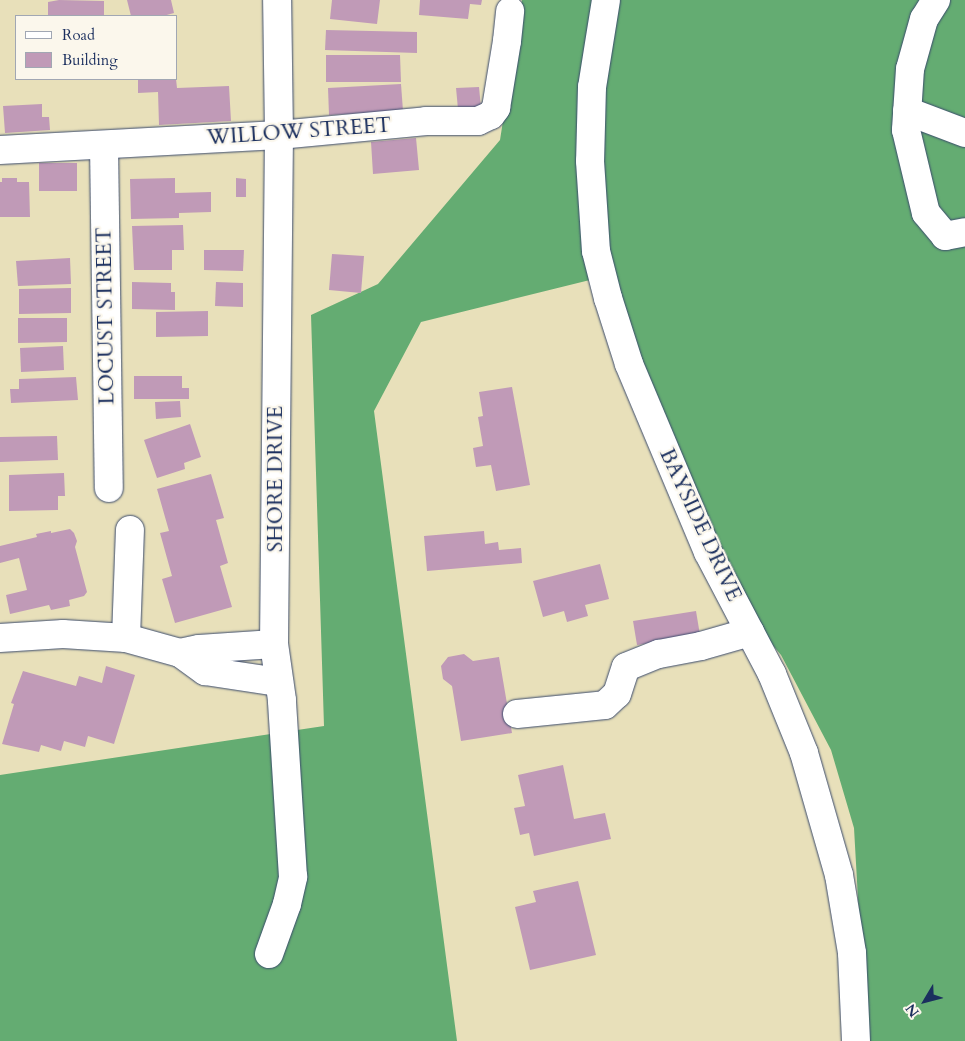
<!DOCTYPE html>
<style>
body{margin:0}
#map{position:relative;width:965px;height:1041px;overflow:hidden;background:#e8e0ba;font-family:Cardo,serif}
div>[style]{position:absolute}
.forest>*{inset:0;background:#64ac72}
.building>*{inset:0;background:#c09ab7}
.roads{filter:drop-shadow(0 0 1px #3a4a6c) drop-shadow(0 0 1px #3a4a6c)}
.minor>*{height:28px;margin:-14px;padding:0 14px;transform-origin:14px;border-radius:14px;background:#fff}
span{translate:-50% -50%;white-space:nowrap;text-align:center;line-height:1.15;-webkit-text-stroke:4.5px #fbf7ec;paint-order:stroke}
.street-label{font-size:21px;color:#1b2f5e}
.legend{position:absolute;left:15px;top:15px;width:162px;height:65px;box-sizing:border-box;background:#fbf7ec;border:1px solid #a1a7b3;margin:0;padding:6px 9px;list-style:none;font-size:15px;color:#1b2f5e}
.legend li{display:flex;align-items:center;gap:10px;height:25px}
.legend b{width:25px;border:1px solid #a1a7b3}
.north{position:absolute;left:900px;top:976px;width:50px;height:50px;-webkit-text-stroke:4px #fbf7ec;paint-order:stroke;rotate:233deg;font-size:14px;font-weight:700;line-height:20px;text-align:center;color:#1b2f5e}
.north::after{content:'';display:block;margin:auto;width:18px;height:22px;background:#1b2f5e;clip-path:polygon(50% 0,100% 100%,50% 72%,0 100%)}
</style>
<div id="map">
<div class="forest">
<i style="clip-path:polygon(522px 0,965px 0,965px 1041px,866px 1041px,854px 828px,831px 750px,781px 655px,722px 586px,598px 278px,421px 322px,374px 411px,457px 1041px,0 1041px,0 775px,324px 726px,311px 315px,378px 284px,500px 140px)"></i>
</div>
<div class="building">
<i style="clip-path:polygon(59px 0,104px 1px,104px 16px,48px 16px,48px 2px)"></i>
<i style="clip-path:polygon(127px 0,171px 0,174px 13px,163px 16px,131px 16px)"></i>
<i style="clip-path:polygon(332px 0,380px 0,377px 24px,330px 19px)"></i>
<i style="clip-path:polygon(420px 0,482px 0,481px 5px,470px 4px,468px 19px,419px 15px)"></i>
<i style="clip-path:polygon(326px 30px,417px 32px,417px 53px,325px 50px)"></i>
<i style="clip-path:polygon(326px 55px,400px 55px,401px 82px,326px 82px)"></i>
<i style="clip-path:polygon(138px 79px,176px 79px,177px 88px,229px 86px,231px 121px,159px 125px,158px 92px,138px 93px)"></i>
<i style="clip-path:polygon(401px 84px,403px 111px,329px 115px,328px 88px)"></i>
<i style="clip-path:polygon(479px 87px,481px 108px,458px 109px,456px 88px)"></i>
<i style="clip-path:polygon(42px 104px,42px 117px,49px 117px,50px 130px,5px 133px,3px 106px)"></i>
<i style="clip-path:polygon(416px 138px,419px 170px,373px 174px,371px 142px)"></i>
<i style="clip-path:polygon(39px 163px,77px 163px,77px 191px,39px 191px)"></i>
<i style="clip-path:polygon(2px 178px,17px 178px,17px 182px,29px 182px,30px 217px,0 217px,0 182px,2px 182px)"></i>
<i style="clip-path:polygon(175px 178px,175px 193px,211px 192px,211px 212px,179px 213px,179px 218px,131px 219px,130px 179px)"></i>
<i style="clip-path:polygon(236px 178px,246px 179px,246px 197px,236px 197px)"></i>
<i style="clip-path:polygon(183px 225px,184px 250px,172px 250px,172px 270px,134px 270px,132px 226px)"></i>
<i style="clip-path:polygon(204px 250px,244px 250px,243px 271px,204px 270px)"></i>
<i style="clip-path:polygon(332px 254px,364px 256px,361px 293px,329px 290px)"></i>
<i style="clip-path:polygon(70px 258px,71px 284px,18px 286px,16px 261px)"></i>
<i style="clip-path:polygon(132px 282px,171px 283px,171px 292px,175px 292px,175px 310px,132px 309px)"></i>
<i style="clip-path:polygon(216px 282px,243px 283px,243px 307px,215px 306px)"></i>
<i style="clip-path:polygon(71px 288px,71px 313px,19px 314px,19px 289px)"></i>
<i style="clip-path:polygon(208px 311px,208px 336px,156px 337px,156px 312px)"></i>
<i style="clip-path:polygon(18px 318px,67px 318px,67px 342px,18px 343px)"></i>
<i style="clip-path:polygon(63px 346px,64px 370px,21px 372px,20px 348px)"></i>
<i style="clip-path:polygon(134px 376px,182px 376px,182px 388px,189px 388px,189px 399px,134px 399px)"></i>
<i style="clip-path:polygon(76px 377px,78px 400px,11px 403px,10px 389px,19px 389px,19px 379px)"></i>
<i style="clip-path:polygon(512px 387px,530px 485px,496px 491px,491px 465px,476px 467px,473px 448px,483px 446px,478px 417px,483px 416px,479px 392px)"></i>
<i style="clip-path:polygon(180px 401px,181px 417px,156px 419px,155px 402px)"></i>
<i style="clip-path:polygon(190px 424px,201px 457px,184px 463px,185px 469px,157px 478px,144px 440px)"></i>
<i style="clip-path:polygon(57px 436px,58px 460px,0 462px,0 437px)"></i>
<i style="clip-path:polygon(64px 473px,65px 496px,58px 496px,58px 510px,9px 511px,9px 475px)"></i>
<i style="clip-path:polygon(211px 474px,224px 518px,216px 520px,228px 563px,220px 566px,232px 607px,175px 623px,162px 579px,172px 576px,160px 533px,169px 531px,157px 489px)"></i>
<i style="clip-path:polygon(70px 529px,74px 533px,77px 541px,75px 547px,87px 592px,84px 596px,69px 600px,70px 606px,51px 610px,49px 605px,10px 614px,6px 595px,27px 590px,19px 558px,0 563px,0 546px,37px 537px,36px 534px,51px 531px,51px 533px)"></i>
<i style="clip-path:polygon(484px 531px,485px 544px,498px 542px,499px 550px,521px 548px,522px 563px,427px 571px,424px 536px)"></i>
<i style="clip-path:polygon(600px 564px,609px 599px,585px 605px,588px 616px,567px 622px,564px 611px,543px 617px,533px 581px)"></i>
<i style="clip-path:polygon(696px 611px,700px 635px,637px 645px,633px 621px)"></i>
<i style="clip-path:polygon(464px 654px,473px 661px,499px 657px,512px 733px,461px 741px,452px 686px,443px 679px,441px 666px,448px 657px)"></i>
<i style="clip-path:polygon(106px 666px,135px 675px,114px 744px,88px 736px,85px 747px,64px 741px,61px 751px,41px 745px,39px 752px,2px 744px,14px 704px,11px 703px,23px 671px,76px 686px,79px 676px,102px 683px)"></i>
<i style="clip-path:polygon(563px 765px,574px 819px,605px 813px,611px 839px,534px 856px,529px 833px,520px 835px,514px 808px,525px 806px,518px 775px)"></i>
<i style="clip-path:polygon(578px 881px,596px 955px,530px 970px,515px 907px,536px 902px,533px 891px)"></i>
</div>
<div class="roads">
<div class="minor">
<i style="left:606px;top:0;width:88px;rotate:99.1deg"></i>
<i style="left:592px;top:87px;width:74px;rotate:91.5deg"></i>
<i style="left:590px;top:161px;width:90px;rotate:86.2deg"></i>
<i style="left:596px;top:251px;width:49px;rotate:75.7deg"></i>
<i style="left:608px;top:298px;width:69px;rotate:72.3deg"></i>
<i style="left:629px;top:364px;width:204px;rotate:67.2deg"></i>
<i style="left:708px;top:552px;width:138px;rotate:62.3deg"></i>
<i style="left:772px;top:674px;width:85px;rotate:67.9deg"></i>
<i style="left:804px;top:753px;width:127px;rotate:74deg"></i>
<i style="left:839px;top:875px;width:79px;rotate:80.5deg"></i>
<i style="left:852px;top:953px;width:88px;rotate:87.4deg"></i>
<i style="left:936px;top:0;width:22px;rotate:122deg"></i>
<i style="left:924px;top:19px;width:52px;rotate:105.6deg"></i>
<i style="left:910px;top:69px;width:61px;rotate:93.8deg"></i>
<i style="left:906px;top:130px;width:85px;rotate:76.5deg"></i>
<i style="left:926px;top:213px;width:30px;rotate:50deg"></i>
<i style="left:945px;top:236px;width:20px;rotate:-11deg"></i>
<i style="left:907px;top:111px;width:62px;rotate:20.8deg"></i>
<i style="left:104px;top:145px;width:343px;rotate:89.2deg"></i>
<i style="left:0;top:150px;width:279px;rotate:-3.1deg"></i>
<i style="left:279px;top:135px;width:148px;rotate:-5.4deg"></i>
<i style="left:426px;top:121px;width:52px"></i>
<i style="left:478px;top:121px;width:14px;rotate:-25deg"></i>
<i style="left:491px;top:115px;width:9px;rotate:-54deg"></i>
<i style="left:496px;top:108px;width:68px;rotate:-80.7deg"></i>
<i style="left:507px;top:41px;width:30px;rotate:-84deg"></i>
<i style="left:0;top:638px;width:63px;rotate:-3.6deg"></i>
<i style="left:63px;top:634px;width:63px;rotate:3.6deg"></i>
<i style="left:126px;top:638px;width:56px;rotate:15.5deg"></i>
<i style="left:180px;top:653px;width:31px;rotate:36deg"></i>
<i style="left:205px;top:671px;width:75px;rotate:8.5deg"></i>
<i style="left:126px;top:638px;width:108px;rotate:-87.9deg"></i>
<i style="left:180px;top:653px;width:19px;rotate:-12deg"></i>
<i style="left:199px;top:649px;width:75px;rotate:-3.8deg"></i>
<i style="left:517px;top:714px;width:88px;rotate:-5.8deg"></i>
<i style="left:605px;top:705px;width:16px;rotate:-43deg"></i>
<i style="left:617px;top:694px;width:28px;rotate:-72deg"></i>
<i style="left:626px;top:667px;width:35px;rotate:-22deg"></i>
<i style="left:659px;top:654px;width:43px;rotate:-10.8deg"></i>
<i style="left:701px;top:646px;width:51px;rotate:-15.9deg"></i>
<i style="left:269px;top:954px;width:53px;rotate:-70.2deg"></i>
<i style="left:287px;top:904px;width:28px;rotate:-77deg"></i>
<i style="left:293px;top:877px;width:177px;rotate:-93.6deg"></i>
<i style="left:282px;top:700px;width:57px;rotate:-98.1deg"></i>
<i style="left:274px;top:644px;width:509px;rotate:-89.44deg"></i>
<i style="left:279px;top:135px;width:135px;rotate:-90.8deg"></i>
</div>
</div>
<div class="street-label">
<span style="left:299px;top:132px;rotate:-4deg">WILLOW STREET</span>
<span style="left:106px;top:316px;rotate:-91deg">LOCUST STREET</span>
<span style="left:276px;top:479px;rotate:-90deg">SHORE DRIVE</span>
<span style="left:700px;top:525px;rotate:65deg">BAYSIDE DRIVE</span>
</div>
<ul class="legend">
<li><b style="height:6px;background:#fff"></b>Road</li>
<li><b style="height:14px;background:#c09ab7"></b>Building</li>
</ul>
<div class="north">N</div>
</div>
